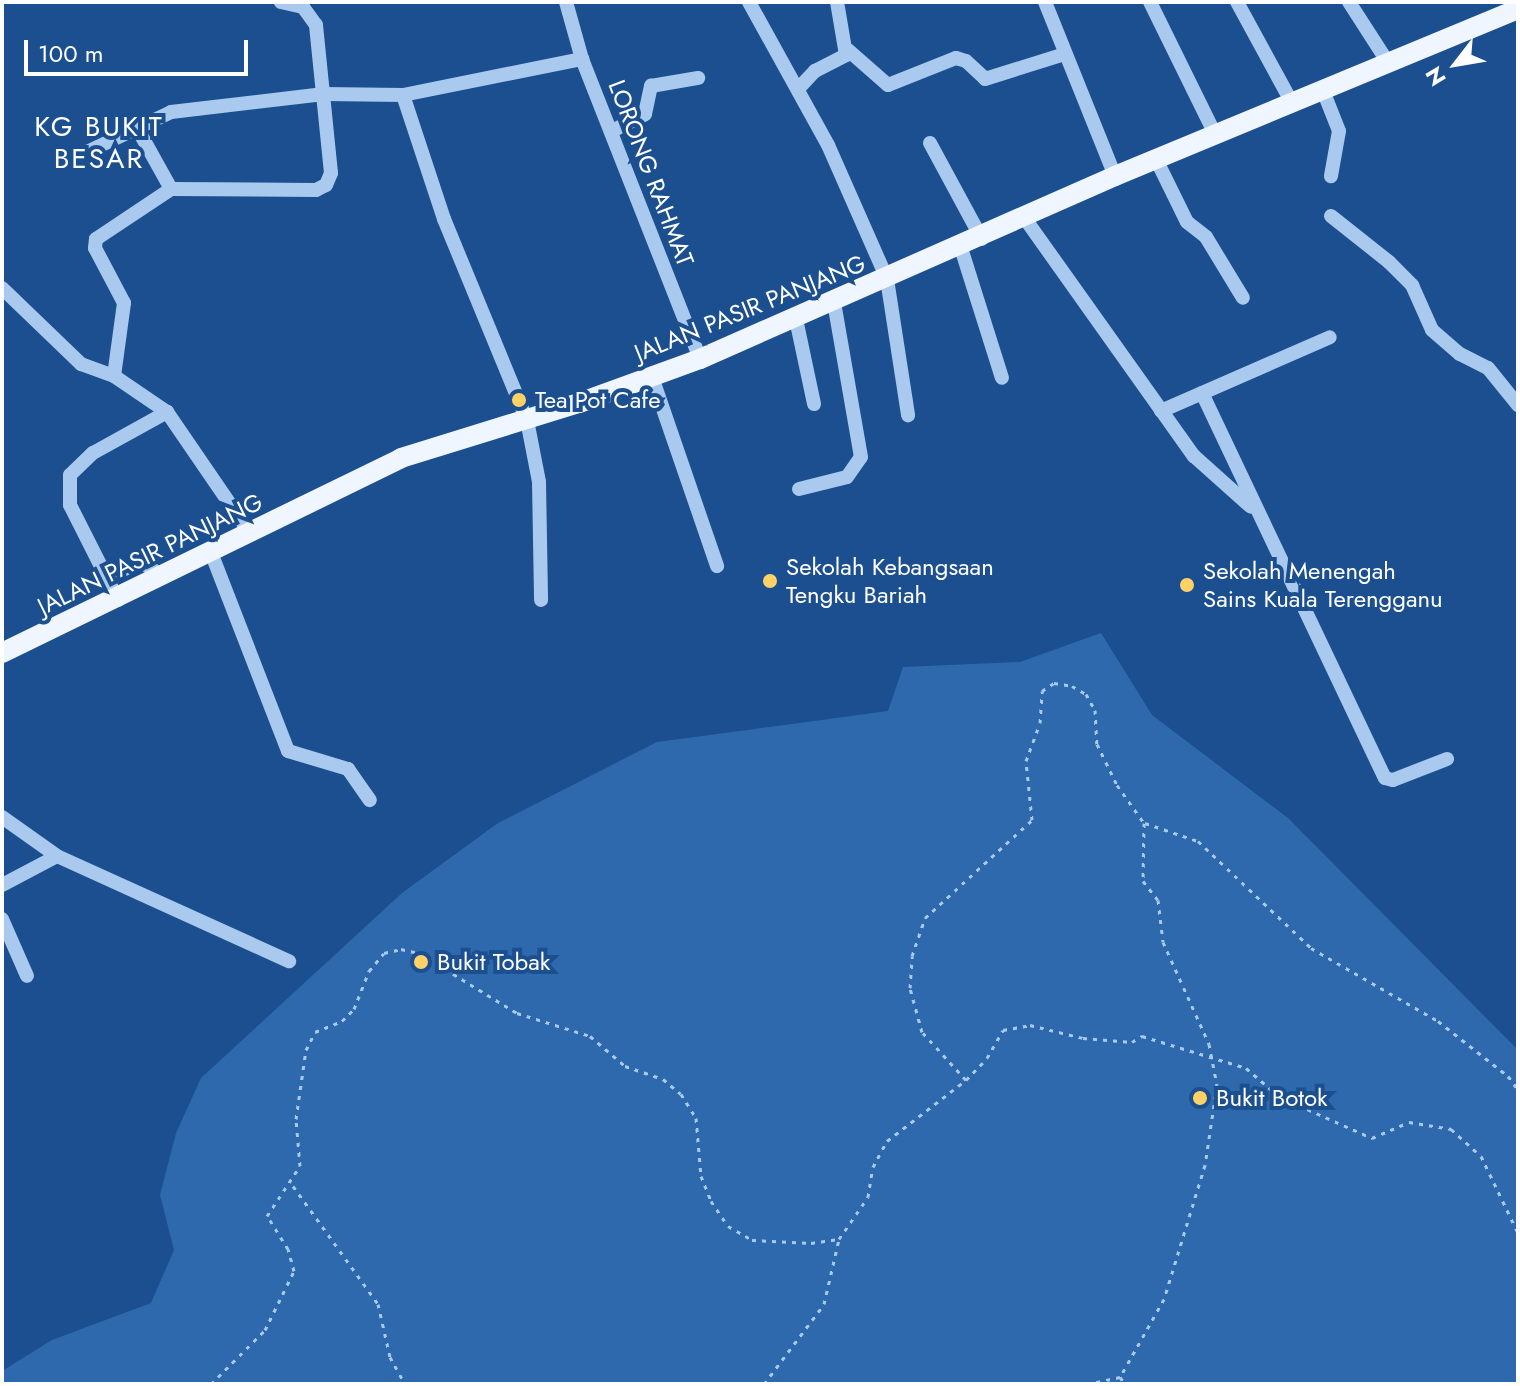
<!DOCTYPE html>
<style>
body{margin:0}
#map{position:relative;width:1520px;height:1386px;overflow:hidden;background:#1b4f8f;font-family:Jost,sans-serif}
div>[style]{position:absolute}
.green>*{inset:0;background:#2e69ad}
.path>*{height:3px;margin-top:-1.5px;transform-origin:0;background:repeating-linear-gradient(90deg,#a9c9ee 0 4px,transparent 0 10px)}
.minor>*{height:14px;margin:-7px;padding:0 7px;transform-origin:7px;border-radius:7px;background:#a9c9ee}
.major>*{height:20px;margin:-10px;padding:0 10px;transform-origin:10px;border-radius:10px;background:#f0f6ff}
.dots>*{width:22px;height:22px;translate:-50% -50%;box-sizing:border-box;border:4px solid #1b4f8f;border-radius:50%}
span{translate:-50% -50%;white-space:nowrap;text-align:center;line-height:1.15;-webkit-text-stroke:8px #1b4f8f;paint-order:stroke}
.street-label{font-size:24px;color:#fff}
.poi-label{font-size:24px;color:#fff}
.left{translate:0 -50%;text-align:left}
.quarter-label{font-size:28px;color:#fff;letter-spacing:2px}
.frame{position:absolute;inset:0;border:4px solid #fff;pointer-events:none}
.north{position:absolute;left:1416px;top:24px;width:80px;height:80px;-webkit-text-stroke:6px #1b4f8f;paint-order:stroke;rotate:239deg;font-size:22px;font-weight:700;line-height:32px;text-align:center;color:#fff}
.north::after{content:'';display:block;margin:auto;width:28px;height:36px;background:#fff;clip-path:polygon(50% 0,100% 100%,50% 72%,0 100%)}
.scale{position:absolute;left:24px;top:40px;width:224px;height:36px;box-sizing:border-box;border:4px solid #fff;border-top:0;padding-left:10px;font-size:24px;line-height:28px;white-space:nowrap;color:#fff;-webkit-text-stroke:6px #1b4f8f;paint-order:stroke}
</style>
<div id="map">
<div class="green">
<i style="clip-path:polygon(1101px 633px,1152px 715px,1288px 818px,1518px 1050px,1518px 1384px,2px 1384px,2px 1371px,52px 1340px,151px 1303px,174px 1250px,160px 1195px,176px 1133px,201px 1078px,402px 893px,498px 823px,657px 742px,888px 711px,903px 667px,1020px 662px)"></i>
</div>
<div class="path">
<i style="left:1145px;top:823px;width:56px;rotate:18.8deg"></i>
<i style="left:1198px;top:841px;width:156px;rotate:43.4deg"></i>
<i style="left:1311px;top:948px;width:146px;rotate:29.9deg"></i>
<i style="left:1438px;top:1021px;width:89px;rotate:38.2deg"></i>
<i style="left:1508px;top:1076px;width:17px;rotate:54deg"></i>
<i style="left:966px;top:1080px;width:65px;rotate:-132.5deg"></i>
<i style="left:922px;top:1032px;width:46px;rotate:-105.3deg"></i>
<i style="left:910px;top:988px;width:32px;rotate:-86deg"></i>
<i style="left:912px;top:956px;width:40px;rotate:-71.1deg"></i>
<i style="left:925px;top:918px;width:145px;rotate:-42.5deg"></i>
<i style="left:1032px;top:820px;width:59px;rotate:-95.8deg"></i>
<i style="left:1026px;top:761px;width:40px;rotate:-69.8deg"></i>
<i style="left:1040px;top:723px;width:32px;rotate:-86deg"></i>
<i style="left:1042px;top:691px;width:14px;rotate:-34deg"></i>
<i style="left:1054px;top:683px;width:18px;rotate:9deg"></i>
<i style="left:1072px;top:686px;width:16px;rotate:30deg"></i>
<i style="left:1086px;top:694px;width:18px;rotate:61deg"></i>
<i style="left:1095px;top:710px;width:34px;rotate:87deg"></i>
<i style="left:1097px;top:744px;width:46px;rotate:64deg"></i>
<i style="left:1117px;top:785px;width:47px;rotate:54.6deg"></i>
<i style="left:1144px;top:823px;width:58px;rotate:91deg"></i>
<i style="left:1143px;top:881px;width:24px;rotate:52deg"></i>
<i style="left:1158px;top:900px;width:42px;rotate:83.2deg"></i>
<i style="left:1163px;top:942px;width:112px;rotate:65.7deg"></i>
<i style="left:1209px;top:1044px;width:42px;rotate:79deg"></i>
<i style="left:1217px;top:1085px;width:81px;rotate:98.5deg"></i>
<i style="left:1205px;top:1165px;width:140px;rotate:107deg"></i>
<i style="left:1164px;top:1299px;width:90px;rotate:119.4deg"></i>
<i style="left:1120px;top:1377px;width:33px;rotate:168deg"></i>
<i style="left:293px;top:1186px;width:145px;rotate:54.2deg"></i>
<i style="left:378px;top:1304px;width:54px;rotate:77.2deg"></i>
<i style="left:390px;top:1357px;width:31px;rotate:61deg"></i>
<i style="left:1120px;top:1377px;width:9px;rotate:54deg"></i>
<i style="left:211px;top:1384px;width:76px;rotate:-45deg"></i>
<i style="left:265px;top:1330px;width:66px;rotate:-63.8deg"></i>
<i style="left:294px;top:1271px;width:23px;rotate:-105deg"></i>
<i style="left:288px;top:1249px;width:39px;rotate:-122deg"></i>
<i style="left:267px;top:1216px;width:60px;rotate:-56.6deg"></i>
<i style="left:300px;top:1166px;width:47px;rotate:-94.9deg"></i>
<i style="left:296px;top:1119px;width:70px;rotate:-81.8deg"></i>
<i style="left:306px;top:1050px;width:20px;rotate:-63deg"></i>
<i style="left:315px;top:1032px;width:29px;rotate:-22deg"></i>
<i style="left:342px;top:1021px;width:17px;rotate:-45deg"></i>
<i style="left:354px;top:1009px;width:41px;rotate:-68.5deg"></i>
<i style="left:369px;top:971px;width:23px;rotate:-50deg"></i>
<i style="left:384px;top:953px;width:17px;rotate:-13deg"></i>
<i style="left:401px;top:949px;width:18px;rotate:13deg"></i>
<i style="left:419px;top:953px;width:115px;rotate:31.5deg"></i>
<i style="left:517px;top:1013px;width:77px;rotate:17.5deg"></i>
<i style="left:590px;top:1036px;width:46px;rotate:40.6deg"></i>
<i style="left:625px;top:1066px;width:40px;rotate:18.9deg"></i>
<i style="left:663px;top:1079px;width:23px;rotate:40deg"></i>
<i style="left:681px;top:1094px;width:28px;rotate:58deg"></i>
<i style="left:696px;top:1118px;width:58px;rotate:85.1deg"></i>
<i style="left:701px;top:1176px;width:27px;rotate:68deg"></i>
<i style="left:711px;top:1201px;width:30px;rotate:56deg"></i>
<i style="left:728px;top:1226px;width:28px;rotate:30deg"></i>
<i style="left:752px;top:1240px;width:59px;rotate:2.9deg"></i>
<i style="left:811px;top:1243px;width:28px;rotate:-8deg"></i>
<i style="left:839px;top:1239px;width:51px;rotate:-55.4deg"></i>
<i style="left:868px;top:1197px;width:30px;rotate:-81deg"></i>
<i style="left:873px;top:1167px;width:30px;rotate:-62deg"></i>
<i style="left:887px;top:1141px;width:100px;rotate:-37.7deg"></i>
<i style="left:966px;top:1080px;width:30px;rotate:-46deg"></i>
<i style="left:987px;top:1058px;width:32px;rotate:-60deg"></i>
<i style="left:1003px;top:1030px;width:27px;rotate:-10deg"></i>
<i style="left:1030px;top:1025px;width:55px;rotate:13.8deg"></i>
<i style="left:1083px;top:1038px;width:49px;rotate:4.7deg"></i>
<i style="left:1132px;top:1042px;width:12px;rotate:-31deg"></i>
<i style="left:1142px;top:1036px;width:109px;rotate:17.1deg"></i>
<i style="left:1246px;top:1068px;width:45px;rotate:40.5deg"></i>
<i style="left:1280px;top:1097px;width:101px;rotate:24deg"></i>
<i style="left:1372px;top:1138px;width:40px;rotate:-23.4deg"></i>
<i style="left:1409px;top:1122px;width:43px;rotate:9.5deg"></i>
<i style="left:1451px;top:1129px;width:40px;rotate:42deg"></i>
<i style="left:1481px;top:1156px;width:85px;rotate:64.3deg"></i>
<i style="left:764px;top:1384px;width:100px;rotate:-53.1deg"></i>
<i style="left:824px;top:1304px;width:67px;rotate:-77deg"></i>
</div>
<div class="minor">
<i style="left:566px;top:2px;width:59px;rotate:74.3deg"></i>
<i style="left:582px;top:59px;width:322px;rotate:68.5deg"></i>
<i style="left:749px;top:2px;width:163px;rotate:61.1deg"></i>
<i style="left:828px;top:145px;width:146px;rotate:66.2deg"></i>
<i style="left:887px;top:279px;width:138px;rotate:81.2deg"></i>
<i style="left:1045px;top:2px;width:188px;rotate:68.1deg"></i>
<i style="left:1150px;top:2px;width:147px;rotate:63.8deg"></i>
<i style="left:1237px;top:2px;width:113px;rotate:61.4deg"></i>
<i style="left:1349px;top:2px;width:70px;rotate:57.2deg"></i>
<i style="left:848px;top:50px;width:53px;rotate:41.2deg"></i>
<i style="left:888px;top:85px;width:73px;rotate:-21.7deg"></i>
<i style="left:956px;top:58px;width:10px;rotate:17deg"></i>
<i style="left:966px;top:61px;width:26px;rotate:43deg"></i>
<i style="left:985px;top:79px;width:84px;rotate:-17.4deg"></i>
<i style="left:1322px;top:88px;width:46px;rotate:68.4deg"></i>
<i style="left:1339px;top:131px;width:46px;rotate:100.1deg"></i>
<i style="left:798px;top:89px;width:25px;rotate:-47deg"></i>
<i style="left:815px;top:71px;width:35px;rotate:-27deg"></i>
<i style="left:846px;top:55px;width:54px;rotate:-99.6deg"></i>
<i style="left:403px;top:95px;width:131px;rotate:71.7deg"></i>
<i style="left:444px;top:219px;width:217px;rotate:67.6deg"></i>
<i style="left:527px;top:420px;width:63px;rotate:79deg"></i>
<i style="left:539px;top:482px;width:118px;rotate:89deg"></i>
<i style="left:136px;top:126px;width:72px;rotate:60.9deg"></i>
<i style="left:171px;top:189px;width:145px;rotate:0.4deg"></i>
<i style="left:316px;top:190px;width:11px;rotate:-27deg"></i>
<i style="left:326px;top:185px;width:13px;rotate:-67deg"></i>
<i style="left:331px;top:173px;width:149px;rotate:-95.8deg"></i>
<i style="left:316px;top:25px;width:22px;rotate:-126deg"></i>
<i style="left:303px;top:7px;width:23px;rotate:-167deg"></i>
<i style="left:612px;top:131px;width:37px;rotate:-27deg"></i>
<i style="left:645px;top:114px;width:29px;rotate:-78deg"></i>
<i style="left:651px;top:86px;width:48px;rotate:-9.7deg"></i>
<i style="left:930px;top:143px;width:109px;rotate:61.6deg"></i>
<i style="left:89px;top:151px;width:91px;rotate:-25.4deg"></i>
<i style="left:171px;top:112px;width:154px;rotate:-6.7deg"></i>
<i style="left:324px;top:94px;width:79px;rotate:0.7deg"></i>
<i style="left:403px;top:95px;width:183px;rotate:-11.4deg"></i>
<i style="left:1156px;top:159px;width:70px;rotate:63.8deg"></i>
<i style="left:1187px;top:222px;width:24px;rotate:38deg"></i>
<i style="left:1206px;top:237px;width:71px;rotate:58.8deg"></i>
<i style="left:1331px;top:216px;width:74px;rotate:38.4deg"></i>
<i style="left:1389px;top:262px;width:33px;rotate:45deg"></i>
<i style="left:1412px;top:285px;width:49px;rotate:66deg"></i>
<i style="left:1432px;top:330px;width:37px;rotate:41deg"></i>
<i style="left:1460px;top:354px;width:31px;rotate:27deg"></i>
<i style="left:1488px;top:368px;width:48px;rotate:51deg"></i>
<i style="left:1026px;top:220px;width:290px;rotate:54.6deg"></i>
<i style="left:1194px;top:456px;width:76px;rotate:41.8deg"></i>
<i style="left:961px;top:248px;width:136px;rotate:72.5deg"></i>
<i style="left:2px;top:288px;width:110px;rotate:43.9deg"></i>
<i style="left:81px;top:364px;width:35px;rotate:20deg"></i>
<i style="left:114px;top:376px;width:64px;rotate:34.2deg"></i>
<i style="left:167px;top:412px;width:147px;rotate:55.6deg"></i>
<i style="left:796px;top:319px;width:87px;rotate:78deg"></i>
<i style="left:114px;top:376px;width:74px;rotate:-82.2deg"></i>
<i style="left:124px;top:303px;width:62px;rotate:-117.8deg"></i>
<i style="left:95px;top:248px;width:9px;rotate:-84deg"></i>
<i style="left:96px;top:239px;width:90px;rotate:-33.7deg"></i>
<i style="left:652px;top:377px;width:200px;rotate:71deg"></i>
<i style="left:1202px;top:393px;width:426px;rotate:64.6deg"></i>
<i style="left:1385px;top:778px;width:8px;rotate:14deg"></i>
<i style="left:1393px;top:780px;width:58px;rotate:-21.3deg"></i>
<i style="left:1161px;top:411px;width:184px;rotate:-23.6deg"></i>
<i style="left:799px;top:489px;width:49px;rotate:-14deg"></i>
<i style="left:847px;top:477px;width:24px;rotate:-55deg"></i>
<i style="left:861px;top:457px;width:156px;rotate:-99.9deg"></i>
<i style="left:212px;top:555px;width:210px;rotate:68.8deg"></i>
<i style="left:288px;top:751px;width:63px;rotate:16.7deg"></i>
<i style="left:348px;top:769px;width:38px;rotate:55deg"></i>
<i style="left:106px;top:577px;width:38px;rotate:-23deg"></i>
<i style="left:141px;top:562px;width:27px;rotate:33deg"></i>
<i style="left:118px;top:600px;width:106px;rotate:-116.8deg"></i>
<i style="left:70px;top:505px;width:30px;rotate:-90deg"></i>
<i style="left:70px;top:475px;width:32px;rotate:-44deg"></i>
<i style="left:93px;top:453px;width:85px;rotate:-29deg"></i>
<i style="left:2px;top:817px;width:67px;rotate:35.3deg"></i>
<i style="left:57px;top:856px;width:255px;rotate:24.4deg"></i>
<i style="left:2px;top:885px;width:62px;rotate:-27.8deg"></i>
<i style="left:2px;top:919px;width:62px;rotate:66.3deg"></i>
</div>
<div class="major">
<i style="left:2px;top:653px;width:444px;rotate:-26deg"></i>
<i style="left:401px;top:458px;width:186px;rotate:-17.2deg"></i>
<i style="left:579px;top:403px;width:129px;rotate:-20deg"></i>
<i style="left:700px;top:359px;width:454px;rotate:-23.8deg"></i>
<i style="left:1115px;top:176px;width:436px;rotate:-22.5deg"></i>
</div>
<div class="dots">
<i style="left:519px;top:400px;background:#ffd166"></i>
<i style="left:770px;top:581px;background:#ffd166"></i>
<i style="left:1187px;top:585px;background:#ffd166"></i>
<i style="left:421px;top:962px;background:#ffd166"></i>
<i style="left:1200px;top:1098px;background:#ffd166"></i>
</div>
<div class="street-label">
<span style="left:651px;top:173px;rotate:69deg">LORONG RAHMAT</span>
<span style="left:750px;top:308px;rotate:-22deg">JALAN PASIR PANJANG</span>
<span style="left:150px;top:554px;rotate:-26deg">JALAN PASIR PANJANG</span>
</div>
<div class="poi-label">
<span class="left" style="left:535px;top:400px">Tea Pot Cafe</span>
<span class="left" style="left:786px;top:581px">Sekolah Kebangsaan<br>Tengku Bariah</span>
<span class="left" style="left:1203px;top:585px">Sekolah Menengah<br>Sains Kuala Terengganu</span>
<span class="left" style="left:437px;top:962px">Bukit Tobak</span>
<span class="left" style="left:1216px;top:1098px">Bukit Botok</span>
</div>
<div class="quarter-label">
<span style="left:99px;top:143px">KG BUKIT<br>BESAR</span>
</div>
<div class="frame"></div>
<div class="north">N</div>
<div class="scale">100 m</div>
</div>
